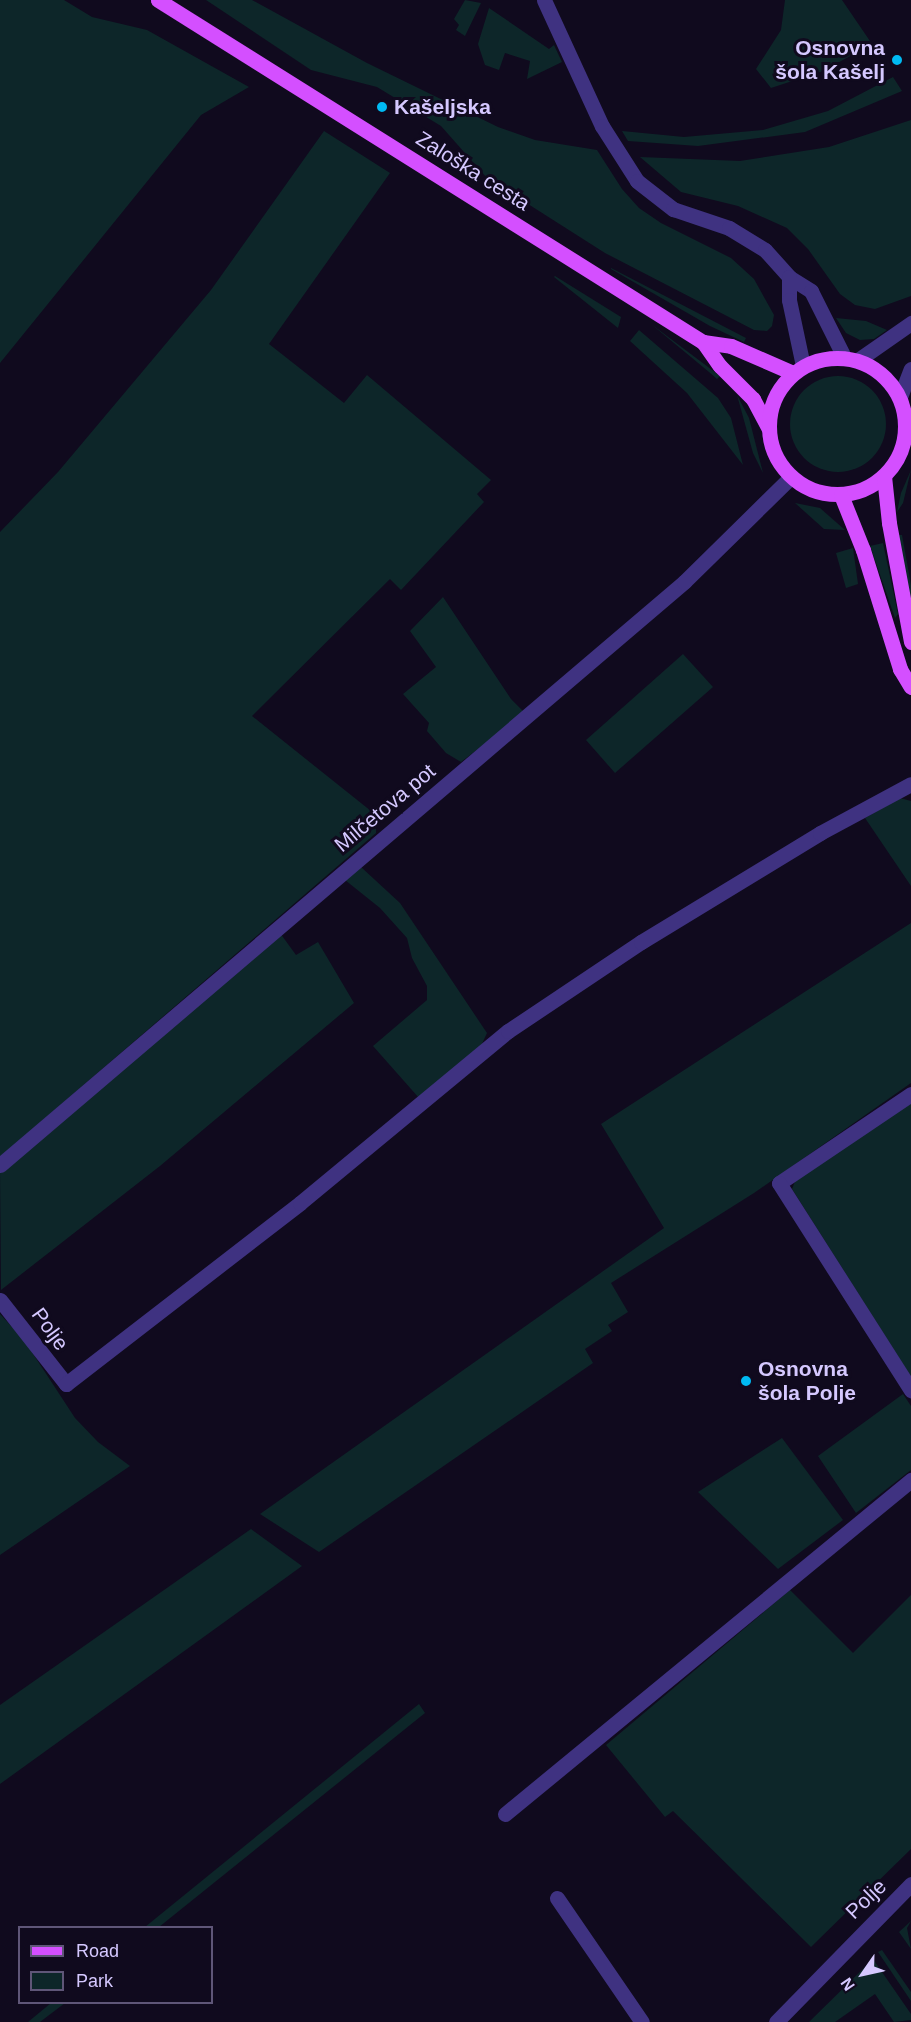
<!DOCTYPE html>
<meta charset="utf-8">
<style>
body{margin:0}
#map{position:relative;width:911px;height:2022px;overflow:hidden;background:#100a1e;font-family:Helvetica,sans-serif}
div>[style]{position:absolute}
.green>*{inset:0;background:#0d2629}
.round{border-radius:50%}
.minor>*{height:15px;margin:-7.5px;padding:0 7.5px;transform-origin:7.5px;border-radius:7.5px;background:#3f3281}
.major>*{height:15px;margin:-7.5px;padding:0 7.5px;transform-origin:7.5px;border-radius:7.5px;background:#d44fff}
.major>.ring{margin:-7.5px;padding:0;box-sizing:content-box;background:none;border:15px solid #d44fff;border-radius:50%}
.dots>*{width:16px;height:16px;translate:-50% -50%;box-sizing:border-box;border:3px solid #100a1e;border-radius:50%}
span{translate:-50% -50%;white-space:nowrap;text-align:center;line-height:1.15;-webkit-text-stroke:6px #100a1e;paint-order:stroke}
.poi-label{font-size:21px;color:#d5c8ff;font-weight:700}
.right{translate:-100% -50%;text-align:right}
.left{translate:0 -50%;text-align:left}
.street-label{font-size:21px;color:#d5c8ff}
.legend{position:absolute;left:18px;top:1926px;width:195px;height:78px;box-sizing:border-box;background:#100a1e;border:2px solid #5f5678;margin:0;padding:8px 10px;list-style:none;font-size:18px;color:#d5c8ff}
.legend li{display:flex;align-items:center;gap:12px;height:30px}
.legend b{width:30px;border:2px solid #5f5678}
.north{position:absolute;left:833px;top:1944px;width:60px;height:60px;-webkit-text-stroke:4px #100a1e;paint-order:stroke;rotate:236deg;font-size:16px;font-weight:700;line-height:24px;text-align:center;color:#d5c8ff}
.north::after{content:'';display:block;margin:auto;width:21px;height:27px;background:#d5c8ff;clip-path:polygon(50% 0,100% 100%,50% 72%,0 100%)}
</style>
<div id="map">
<div class="green">
<i style="clip-path:polygon(0 0,64px 0,92px 17px,147px 30px,249px 87px,201px 115px,0 363px)"></i>
<i style="clip-path:polygon(206px 0,252px 0,367px 63px,498px 127px,535px 140px,597px 150px,622px 189px,639px 208px,661px 223px,731px 258px,754px 279px,774px 315px,772px 326px,767px 331px,754px 330px,605px 253px,487px 178px,441px 126px,377px 87px,311px 70px)"></i>
<i style="clip-path:polygon(465px 0,481px 3px,465px 36px,456px 30px,459px 25px,454px 19px)"></i>
<i style="clip-path:polygon(785px 0,842px 0,872px 44px,823px 71px,771px 88px,756px 69px,781px 30px)"></i>
<i style="clip-path:polygon(489px 8px,549px 49px,554px 45px,562px 62px,527px 79px,530px 61px,505px 53px,499px 70px,485px 65px,478px 44px)"></i>
<i style="clip-path:polygon(893px 77px,902px 91px,805px 132px,698px 146px,628px 141px,622px 131px,684px 137px,763px 130px,828px 111px)"></i>
<i style="clip-path:polygon(911px 120px,911px 296px,875px 309px,855px 305px,840px 294px,808px 249px,787px 228px,738px 206px,681px 192px,640px 157px,740px 161px,829px 147px)"></i>
<i style="clip-path:polygon(324px 131px,390px 173px,269px 344px,344px 403px,367px 375px,491px 480px,477px 494px,484px 502px,401px 590px,390px 579px,252px 716px,376px 815px,376px 833px,0 1157px,0 532px,58px 472px,211px 290px)"></i>
<i style="clip-path:polygon(611px 269px,611px 268px,746px 338px,744px 342px,710px 326px)"></i>
<i style="clip-path:polygon(555px 276px,621px 317px,618px 328px,554px 277px)"></i>
<i style="clip-path:polygon(836px 318px,866px 321px,887px 330px,874px 339px,860px 340px,846px 333px)"></i>
<i style="clip-path:polygon(651px 324px,720px 376px,717px 379px,709px 372px)"></i>
<i style="clip-path:polygon(639px 330px,718px 398px,731px 418px,743px 465px,687px 393px,630px 341px)"></i>
<i class="round" style="left:790px;top:376px;width:96px;height:96px"></i>
<i style="clip-path:polygon(737px 395px,749px 418px,763px 473px,753px 453px)"></i>
<i style="clip-path:polygon(911px 470px,903px 503px,897px 512px,901px 493px)"></i>
<i style="clip-path:polygon(795px 503px,820px 508px,845px 530px,824px 529px)"></i>
<i style="clip-path:polygon(898px 535px,902px 535px,911px 585px,911px 610px)"></i>
<i style="clip-path:polygon(883px 543px,898px 614px,895px 618px,870px 546px)"></i>
<i style="clip-path:polygon(853px 548px,858px 584px,846px 588px,836px 553px)"></i>
<i style="clip-path:polygon(443px 597px,511px 699px,525px 713px,461px 762px,446px 753px,427px 731px,429px 723px,403px 694px,436px 667px,410px 631px)"></i>
<i style="clip-path:polygon(683px 654px,713px 687px,615px 773px,586px 740px)"></i>
<i style="clip-path:polygon(900px 798px,911px 801px,911px 886px,865px 818px)"></i>
<i style="clip-path:polygon(361px 867px,400px 903px,487px 1033px,481px 1046px,419px 1098px,373px 1046px,427px 1000px,427px 986px,412px 958px,407px 938px,380px 908px,345px 880px)"></i>
<i style="clip-path:polygon(911px 923px,911px 1083px,754px 1193px,611px 1283px,628px 1312px,608px 1325px,612px 1331px,585px 1349px,593px 1363px,319px 1552px,260px 1514px,664px 1228px,601px 1124px)"></i>
<i style="clip-path:polygon(280px 933px,296px 955px,318px 942px,354px 1003px,160px 1166px,1px 1290px,0 1171px)"></i>
<i style="clip-path:polygon(911px 1100px,911px 1377px,792px 1189px,796px 1179px)"></i>
<i style="clip-path:polygon(0 1314px,24px 1340px,75px 1418px,98px 1442px,130px 1466px,0 1555px)"></i>
<i style="clip-path:polygon(903px 1394px,911px 1406px,911px 1470px,856px 1513px,818px 1456px)"></i>
<i style="clip-path:polygon(782px 1438px,843px 1520px,778px 1569px,698px 1492px)"></i>
<i style="clip-path:polygon(251px 1529px,302px 1566px,0 1784px,0 1705px)"></i>
<i style="clip-path:polygon(790px 1590px,853px 1653px,911px 1595px,911px 1849px,811px 1947px,673px 1811px,665px 1817px,606px 1745px)"></i>
<i style="clip-path:polygon(419px 1704px,425px 1713px,159px 1927px,145px 1927px)"></i>
<i style="clip-path:polygon(911px 1921px,907px 1928px,911px 1949px,899px 1932px)"></i>
<i style="clip-path:polygon(882px 1950px,911px 1992px,911px 2001px,878px 1952px)"></i>
<i style="clip-path:polygon(873px 1959px,911px 2014px,911px 2020px,894px 2022px,875px 1994px,835px 2022px,809px 2022px)"></i>
<i style="clip-path:polygon(51px 2003px,65px 2003px,40px 2022px,28px 2022px)"></i>
</div>
<div class="minor">
<i style="left:544px;top:0;width:139px;rotate:65.3deg"></i>
<i style="left:602px;top:126px;width:65px;rotate:57.5deg"></i>
<i style="left:637px;top:181px;width:46px;rotate:37.9deg"></i>
<i style="left:673px;top:209px;width:59px;rotate:18.7deg"></i>
<i style="left:729px;top:228px;width:42px;rotate:31.4deg"></i>
<i style="left:765px;top:250px;width:36px;rotate:48deg"></i>
<i style="left:789px;top:277px;width:26px;rotate:32deg"></i>
<i style="left:811px;top:291px;width:74px;rotate:63.4deg"></i>
<i style="left:789px;top:277px;width:23px;rotate:90deg"></i>
<i style="left:789px;top:300px;width:67px;rotate:78deg"></i>
<i style="left:858px;top:360px;width:65px;rotate:-34.9deg"></i>
<i style="left:900px;top:397px;width:30px;rotate:-69deg"></i>
<i style="left:911px;top:1094px;width:159px;rotate:146deg"></i>
<i style="left:779px;top:1183px;width:246px;rotate:57.5deg"></i>
<i style="left:0;top:1165px;width:899px;rotate:-40.44deg"></i>
<i style="left:684px;top:582px;width:150px;rotate:-44.5deg"></i>
<i style="left:0;top:1300px;width:107px;rotate:51.8deg"></i>
<i style="left:66px;top:1384px;width:296px;rotate:-37.7deg"></i>
<i style="left:300px;top:1203px;width:270px;rotate:-39.6deg"></i>
<i style="left:508px;top:1031px;width:160px;rotate:-33.8deg"></i>
<i style="left:641px;top:942px;width:210px;rotate:-31.3deg"></i>
<i style="left:820px;top:833px;width:103px;rotate:-28.3deg"></i>
<i style="left:505px;top:1814px;width:526px;rotate:-39.44deg"></i>
<i style="left:557px;top:1898px;width:150px;rotate:55.6deg"></i>
<i style="left:776px;top:2022px;width:193px;rotate:-45.6deg"></i>
</div>
<div class="major">
<i style="left:158px;top:0;width:643px;rotate:32.11deg"></i>
<i style="left:703px;top:342px;width:29px;rotate:55deg"></i>
<i style="left:720px;top:366px;width:47px;rotate:45deg"></i>
<i style="left:753px;top:399px;width:32px;rotate:62deg"></i>
<i style="left:703px;top:342px;width:28px;rotate:8deg"></i>
<i style="left:731px;top:346px;width:68px;rotate:23.5deg"></i>
<i class="ring" style="left:769px;top:358px;width:121px;height:121px"></i>
<i style="left:884px;top:476px;width:47px;rotate:83.9deg"></i>
<i style="left:889px;top:523px;width:121px;rotate:79.5deg"></i>
<i style="left:841px;top:495px;width:59px;rotate:68.2deg"></i>
<i style="left:863px;top:550px;width:125px;rotate:72.7deg"></i>
<i style="left:900px;top:669px;width:21px;rotate:59deg"></i>
</div>
<div class="dots">
<i style="left:897px;top:60px;background:#00baf3"></i>
<i style="left:382px;top:107px;background:#00baf3"></i>
<i style="left:746px;top:1381px;background:#00baf3"></i>
</div>
<div class="poi-label">
<span class="right" style="left:885px;top:60px">Osnovna<br>šola Kašelj</span>
<span class="left" style="left:394px;top:107px">Kašeljska</span>
<span class="left" style="left:758px;top:1381px">Osnovna<br>šola Polje</span>
</div>
<div class="street-label">
<span style="left:473px;top:171px;rotate:32deg">Zaloška cesta</span>
<span style="left:385px;top:808px;rotate:-40deg">Milčetova pot</span>
<span style="left:50px;top:1329px;rotate:54deg">Polje</span>
<span style="left:866px;top:1899px;rotate:-44deg">Polje</span>
</div>
<ul class="legend">
<li><b style="height:8px;background:#d44fff"></b>Road</li>
<li><b style="height:16px;background:#0d2629"></b>Park</li>
</ul>
<div class="north">N</div>
</div>
